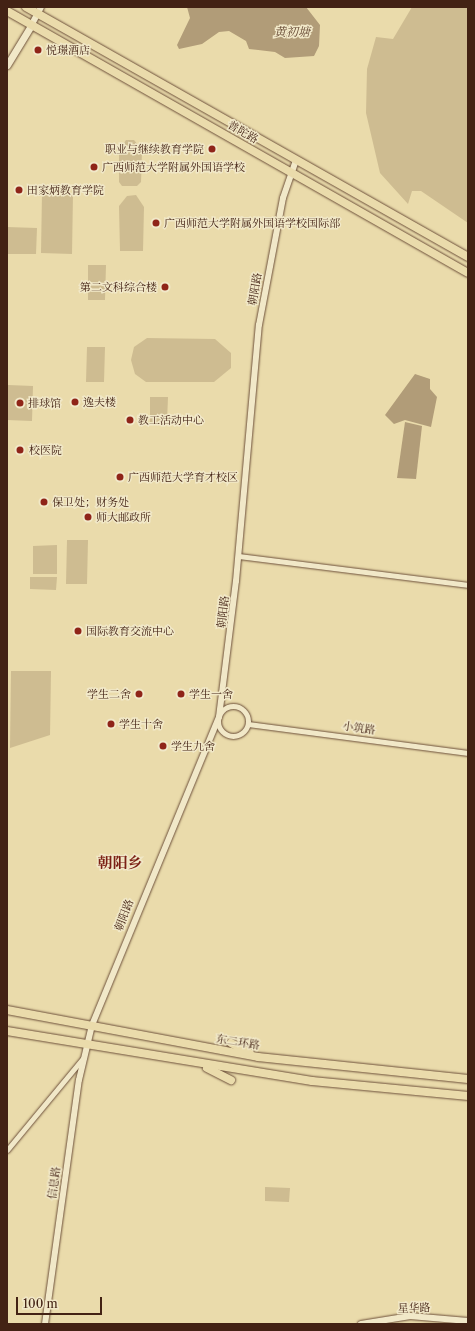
<!DOCTYPE html>
<meta charset="utf-8">
<style>
body{margin:0}
#map{position:relative;width:475px;height:1331px;overflow:hidden;background:#eadbab;font-family:"Libre Caslon Text","Noto Serif SC",serif}
div>[style]{position:absolute}
.green>*{inset:0;background:#cebc91}
.water>*{inset:0;background:#b19c78}
.roads{filter:drop-shadow(0 0 1px #6d503a) drop-shadow(0 0 1px #6d503a)}
.minor>*{height:5px;margin:-2.5px;padding:0 2.5px;transform-origin:2.5px;border-radius:2.5px;background:#f1e8c8}
.minor>.ring{margin:-2.5px;padding:0;box-sizing:content-box;background:none;border:5px solid #f1e8c8;border-radius:50%}
.tertiary>*{height:6px;margin:-3px;padding:0 3px;transform-origin:3px;border-radius:3px;background:#f1e8c8}
.secondary>*{height:7px;margin:-3.5px;padding:0 3.5px;transform-origin:3.5px;border-radius:3.5px;background:#f1e8c8}
.primary>*{height:8px;margin:-4px;padding:0 4px;transform-origin:4px;border-radius:4px;background:#eadbab}
.dots>*{width:11px;height:11px;translate:-50% -50%;box-sizing:border-box;border:2px solid #f1e8c8;border-radius:50%}
span{translate:-50% -50%;white-space:nowrap;text-align:center;line-height:1.15;-webkit-text-stroke:3px #f1e8c8;paint-order:stroke}
.poi-label{font-size:11px;color:#432214}
.left{translate:0 -50%;text-align:left}
.right{translate:-100% -50%;text-align:right}
.street-label{font-size:11px;color:#432214}
.water-label{font-size:12px;color:#644732;font-style:italic}
.district-label{font-size:15px;color:#7a1f14;font-weight:700}
.frame{position:absolute;inset:0;border:8px solid #432214;pointer-events:none}
.scale{position:absolute;left:16px;top:1297px;width:86px;height:18px;box-sizing:border-box;border:2px solid #432214;border-top:0;padding-left:5px;font-size:12px;line-height:14px;white-space:nowrap;color:#432214;-webkit-text-stroke:3px #f1e8c8;paint-order:stroke}
</style>
<div id="map">
<div class="green">
<i style="clip-path:polygon(412px 7px,468px 7px,468px 223px,421px 191px,412px 191px,408px 204px,380px 173px,366px 113px,367px 69px,376px 37px,393px 39px)"></i>
<i style="clip-path:polygon(126px 140px,134px 140px,142px 150px,141px 182px,137px 186px,122px 186px,119px 182px,119px 150px)"></i>
<i style="clip-path:polygon(42px 193px,73px 194px,72px 254px,41px 253px)"></i>
<i style="clip-path:polygon(136px 195px,144px 207px,143px 251px,120px 251px,119px 206px,127px 196px)"></i>
<i style="clip-path:polygon(7px 227px,37px 228px,36px 254px,7px 254px)"></i>
<i style="clip-path:polygon(88px 265px,106px 265px,105px 300px,88px 300px)"></i>
<i style="clip-path:polygon(147px 338px,215px 339px,231px 353px,231px 368px,214px 382px,146px 382px,135px 374px,131px 360px,134px 347px)"></i>
<i style="clip-path:polygon(87px 347px,105px 347px,104px 382px,86px 382px)"></i>
<i style="clip-path:polygon(8px 385px,33px 386px,32px 421px,7px 420px)"></i>
<i style="clip-path:polygon(150px 397px,168px 397px,167px 422px,150px 422px)"></i>
<i style="clip-path:polygon(67px 540px,88px 540px,87px 584px,66px 584px)"></i>
<i style="clip-path:polygon(57px 545px,57px 574px,33px 574px,33px 546px)"></i>
<i style="clip-path:polygon(30px 577px,57px 577px,56px 590px,30px 589px)"></i>
<i style="clip-path:polygon(11px 671px,51px 671px,50px 735px,10px 748px)"></i>
<i style="clip-path:polygon(265px 1187px,290px 1188px,289px 1202px,265px 1201px)"></i>
</div>
<div class="water">
<i style="clip-path:polygon(187px 7px,306px 7px,320px 25px,319px 46px,314px 56px,285px 58px,275px 52px,249px 49px,246px 41px,229px 31px,219px 32px,202px 44px,179px 49px,177px 45px,190px 18px)"></i>
<i style="clip-path:polygon(415px 374px,430px 379px,430px 389px,437px 397px,431px 427px,405px 420px,394px 424px,385px 415px)"></i>
<i style="clip-path:polygon(405px 422px,422px 426px,416px 479px,397px 478px)"></i>
</div>
<div class="roads">
<div class="minor">
<i style="left:239px;top:556px;width:231px;rotate:7.2deg"></i>
<i class="ring" style="left:218px;top:706px;width:25px;height:25px"></i>
<i style="left:248px;top:724px;width:222px;rotate:7.5deg"></i>
<i style="left:7px;top:1150px;width:121px;rotate:-50.4deg"></i>
</div>
<div class="tertiary">
<i style="left:32px;top:24px;width:19px;rotate:-62deg"></i>
<i style="left:45px;top:1324px;width:246px;rotate:-82.1deg"></i>
<i style="left:79px;top:1080px;width:57px;rotate:-76.7deg"></i>
<i style="left:92px;top:1025px;width:333px;rotate:-67.6deg"></i>
<i style="left:219px;top:717px;width:137px;rotate:-82.9deg"></i>
<i style="left:236px;top:581px;width:257px;rotate:-84.9deg"></i>
<i style="left:259px;top:325px;width:129px;rotate:-79.3deg"></i>
<i style="left:283px;top:198px;width:40px;rotate:-71.1deg"></i>
<i style="left:361px;top:1324px;width:50px;rotate:-9.3deg"></i>
<i style="left:410px;top:1316px;width:58px;rotate:4.9deg"></i>
</div>
<div class="secondary">
<i style="left:7px;top:65px;width:48px;rotate:-58.6deg"></i>
</div>
<div class="primary">
<i style="left:26px;top:7px;width:508px;rotate:29.49deg"></i>
<i style="left:7px;top:11px;width:530px;rotate:29.61deg"></i>
<i style="left:7px;top:1010px;width:255px;rotate:10.6deg"></i>
<i style="left:258px;top:1057px;width:211px;rotate:6deg"></i>
<i style="left:7px;top:1031px;width:309px;rotate:9.3deg"></i>
<i style="left:312px;top:1081px;width:157px;rotate:5.5deg"></i>
<i style="left:231px;top:1043px;width:21px;rotate:28deg"></i>
<i style="left:207px;top:1068px;width:27px;rotate:27deg"></i>
</div>
</div>
<div class="dots">
<i style="left:38px;top:50px;background:#8f2418"></i>
<i style="left:212px;top:149px;background:#8f2418"></i>
<i style="left:94px;top:167px;background:#8f2418"></i>
<i style="left:19px;top:190px;background:#8f2418"></i>
<i style="left:156px;top:223px;background:#8f2418"></i>
<i style="left:165px;top:287px;background:#8f2418"></i>
<i style="left:75px;top:402px;background:#8f2418"></i>
<i style="left:20px;top:403px;background:#8f2418"></i>
<i style="left:130px;top:420px;background:#8f2418"></i>
<i style="left:20px;top:450px;background:#8f2418"></i>
<i style="left:120px;top:477px;background:#8f2418"></i>
<i style="left:44px;top:502px;background:#8f2418"></i>
<i style="left:88px;top:517px;background:#8f2418"></i>
<i style="left:78px;top:631px;background:#8f2418"></i>
<i style="left:139px;top:694px;background:#8f2418"></i>
<i style="left:181px;top:694px;background:#8f2418"></i>
<i style="left:111px;top:724px;background:#8f2418"></i>
<i style="left:163px;top:746px;background:#8f2418"></i>
</div>
<div class="poi-label">
<span class="left" style="left:46px;top:50px">悦璟酒店</span>
<span class="right" style="left:204px;top:149px">职业与继续教育学院</span>
<span class="left" style="left:102px;top:167px">广西师范大学附属外国语学校</span>
<span class="left" style="left:27px;top:190px">田家炳教育学院</span>
<span class="left" style="left:164px;top:223px">广西师范大学附属外国语学校国际部</span>
<span class="right" style="left:157px;top:287px">第二文科综合楼</span>
<span class="left" style="left:83px;top:402px">逸夫楼</span>
<span class="left" style="left:28px;top:403px">排球馆</span>
<span class="left" style="left:138px;top:420px">教工活动中心</span>
<span class="left" style="left:29px;top:450px">校医院</span>
<span class="left" style="left:128px;top:477px">广西师范大学育才校区</span>
<span class="left" style="left:52px;top:502px">保卫处；财务处</span>
<span class="left" style="left:96px;top:517px">师大邮政所</span>
<span class="left" style="left:86px;top:631px">国际教育交流中心</span>
<span class="right" style="left:131px;top:694px">学生二舍</span>
<span class="left" style="left:189px;top:694px">学生一舍</span>
<span class="left" style="left:119px;top:724px">学生十舍</span>
<span class="left" style="left:171px;top:746px">学生九舍</span>
</div>
<div class="street-label">
<span style="left:243px;top:132px;rotate:30deg">普陀路</span>
<span style="left:255px;top:289px;rotate:-80deg">朝阳路</span>
<span style="left:223px;top:612px;rotate:-83deg">朝阳路</span>
<span style="left:359px;top:728px;rotate:8deg">小筑路</span>
<span style="left:124px;top:915px;rotate:-69deg">朝阳路</span>
<span style="left:238px;top:1042px;rotate:9deg">东二环路</span>
<span style="left:54px;top:1183px;rotate:-82deg">信息路</span>
<span style="left:414px;top:1308px;rotate:-2deg">星华路</span>
</div>
<div class="water-label">
<span style="left:292px;top:32px">黄初塘</span>
</div>
<div class="district-label">
<span style="left:120px;top:863px">朝阳乡</span>
</div>
<div class="frame"></div>
<div class="scale">100 m</div>
</div>
